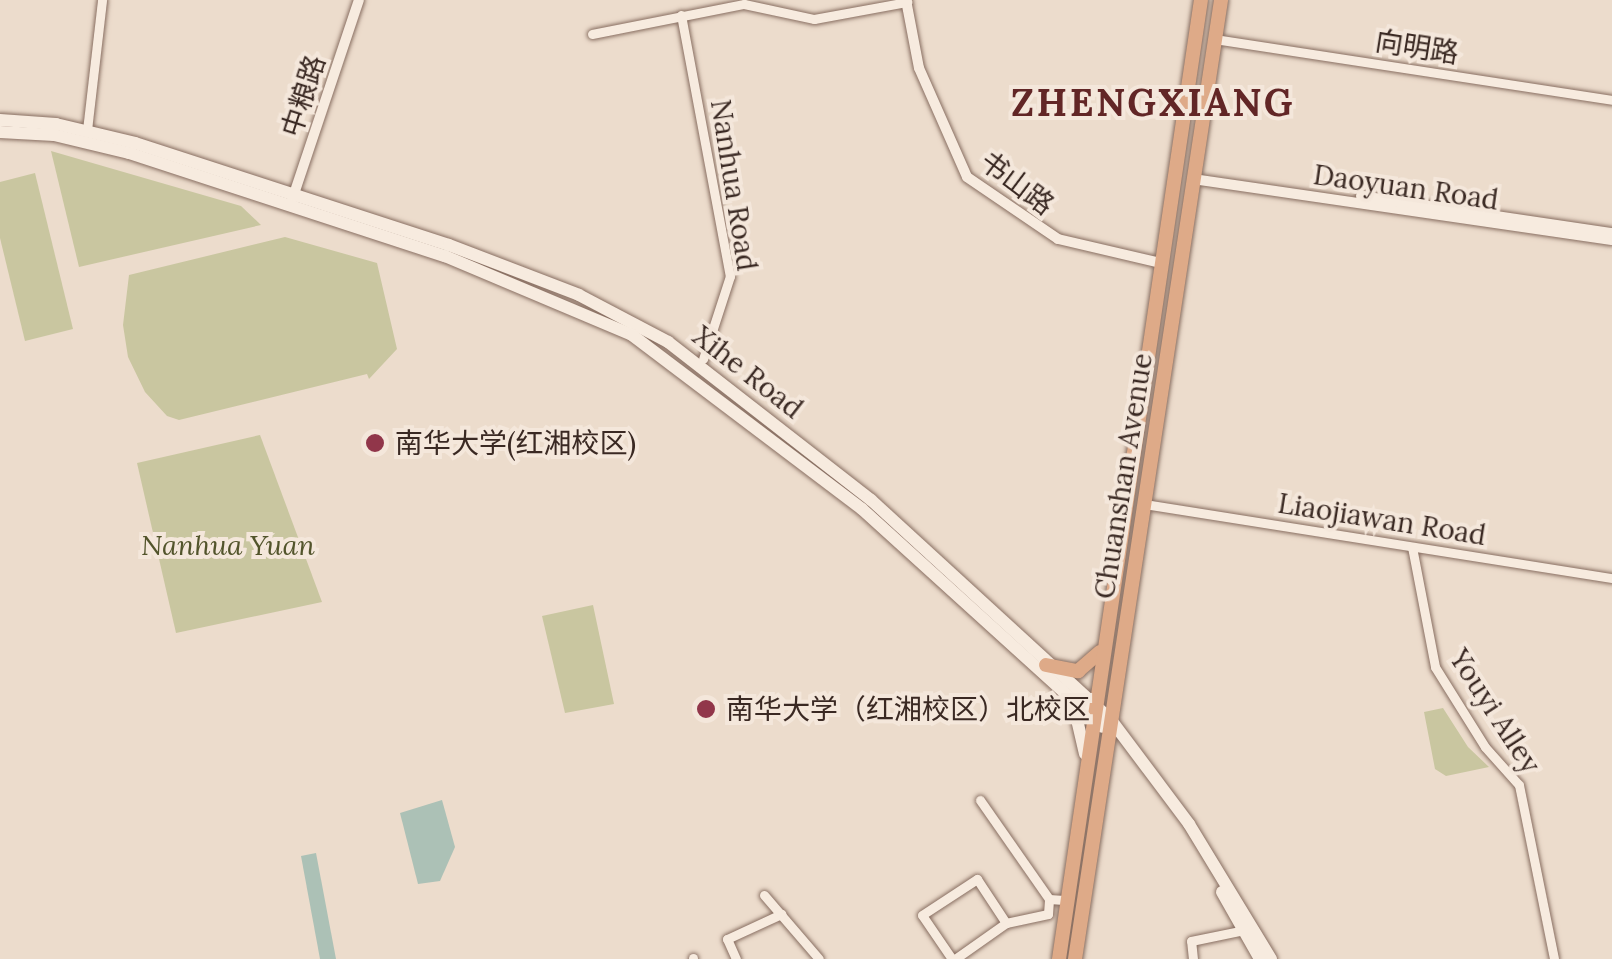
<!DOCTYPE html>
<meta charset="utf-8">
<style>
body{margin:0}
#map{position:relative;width:1612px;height:959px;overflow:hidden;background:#ecdccc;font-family:Lora,"Noto Sans SC",serif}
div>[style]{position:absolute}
.green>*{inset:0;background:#c9c6a0}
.water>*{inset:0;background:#acc1b6}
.roads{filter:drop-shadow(0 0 2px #886e61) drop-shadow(0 0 2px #886e61)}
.minor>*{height:9px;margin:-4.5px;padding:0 4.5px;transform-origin:4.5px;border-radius:4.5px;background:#f7ebdf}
.tertiary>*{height:10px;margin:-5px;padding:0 5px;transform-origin:5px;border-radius:5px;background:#f7ebdf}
.secondary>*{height:12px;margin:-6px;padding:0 6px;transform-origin:6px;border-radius:6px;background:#f7ebdf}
.trunk>*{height:14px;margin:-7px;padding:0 7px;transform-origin:7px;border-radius:7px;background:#deaa88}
.dots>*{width:28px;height:28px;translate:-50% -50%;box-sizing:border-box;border:5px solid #f4e7db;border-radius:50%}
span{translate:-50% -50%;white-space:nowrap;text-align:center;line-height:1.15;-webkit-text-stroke:8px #f4e7db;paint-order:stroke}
.street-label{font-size:28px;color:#3a2923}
.poi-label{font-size:28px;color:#3a2923}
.left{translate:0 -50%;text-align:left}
.park-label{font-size:28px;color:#52542b;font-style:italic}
.district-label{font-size:38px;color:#622626;font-weight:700;letter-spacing:2.5px}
</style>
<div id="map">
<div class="green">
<i style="clip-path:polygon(51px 151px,241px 206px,261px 225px,79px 267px)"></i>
<i style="clip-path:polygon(35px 173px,73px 329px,25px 341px,0 238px,0 182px)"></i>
<i style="clip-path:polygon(285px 237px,377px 263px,397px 349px,369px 379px,367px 374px,179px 420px,167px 416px,145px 392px,128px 357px,123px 325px,129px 275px)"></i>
<i style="clip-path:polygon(260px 435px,322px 602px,176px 633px,137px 463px)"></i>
<i style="clip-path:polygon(593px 605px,614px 704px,565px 713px,542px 616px)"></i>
<i style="clip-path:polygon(1443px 708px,1468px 747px,1489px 767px,1446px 776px,1435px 769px,1424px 712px)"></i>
</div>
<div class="water">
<i style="clip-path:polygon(442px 800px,455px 847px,440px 881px,418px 884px,400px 813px)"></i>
<i style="clip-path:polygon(316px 853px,336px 959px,320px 959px,301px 856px)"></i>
</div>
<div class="roads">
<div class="minor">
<i style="left:681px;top:15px;width:266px;rotate:79.4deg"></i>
<i style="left:730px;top:276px;width:87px;rotate:108deg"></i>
<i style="left:592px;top:34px;width:155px;rotate:-11.2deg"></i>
<i style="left:744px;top:4px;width:72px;rotate:12.1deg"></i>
<i style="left:814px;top:19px;width:95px;rotate:-10.4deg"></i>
<i style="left:1214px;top:39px;width:403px;rotate:8.7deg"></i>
<i style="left:87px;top:130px;width:131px;rotate:-83.4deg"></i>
<i style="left:1144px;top:504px;width:474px;rotate:9deg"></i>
<i style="left:1412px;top:547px;width:122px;rotate:79.1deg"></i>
<i style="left:1435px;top:667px;width:94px;rotate:58deg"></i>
<i style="left:1485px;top:747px;width:51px;rotate:48.2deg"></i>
<i style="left:1519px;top:785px;width:177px;rotate:78.6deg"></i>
<i style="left:980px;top:800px;width:121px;rotate:55.1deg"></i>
<i style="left:764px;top:895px;width:84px;rotate:49.3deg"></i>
<i style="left:693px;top:958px;width:1px;rotate:90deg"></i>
<i style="left:736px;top:959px;width:22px;rotate:-114deg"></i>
<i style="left:727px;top:939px;width:60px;rotate:-24.8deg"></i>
<i style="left:952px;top:959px;width:53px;rotate:-124.3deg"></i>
<i style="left:922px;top:915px;width:66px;rotate:-33.2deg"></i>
<i style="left:977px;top:879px;width:53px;rotate:56.6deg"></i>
<i style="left:955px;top:959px;width:62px;rotate:-35.2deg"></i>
<i style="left:1006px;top:923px;width:43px;rotate:-12.1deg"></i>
<i style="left:1048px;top:914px;width:15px;rotate:-86deg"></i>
<i style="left:1049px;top:899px;width:15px;rotate:4deg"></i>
<i style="left:1193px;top:959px;width:18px;rotate:-96deg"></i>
<i style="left:1191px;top:941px;width:54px;rotate:-11.7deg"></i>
</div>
<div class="tertiary">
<i style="left:906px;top:0;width:69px;rotate:79.2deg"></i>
<i style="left:919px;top:68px;width:119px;rotate:66.2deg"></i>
<i style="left:967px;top:177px;width:110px;rotate:34.3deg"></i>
<i style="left:1058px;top:239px;width:106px;rotate:13.1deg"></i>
<i style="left:1193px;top:179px;width:423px;rotate:8.3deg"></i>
<i style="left:1361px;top:196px;width:254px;rotate:8.4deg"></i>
<i style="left:292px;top:200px;width:211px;rotate:-71.5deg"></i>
</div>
<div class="secondary">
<i style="left:0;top:120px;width:56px;rotate:4.1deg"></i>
<i style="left:56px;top:124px;width:81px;rotate:13.5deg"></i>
<i style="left:135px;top:143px;width:330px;rotate:18deg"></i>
<i style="left:449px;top:245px;width:139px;rotate:21deg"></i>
<i style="left:579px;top:295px;width:101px;rotate:27.8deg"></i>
<i style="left:668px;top:342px;width:257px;rotate:37.9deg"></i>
<i style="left:871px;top:500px;width:326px;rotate:42.5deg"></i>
<i style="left:1111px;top:720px;width:130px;rotate:53.1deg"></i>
<i style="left:1189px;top:824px;width:158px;rotate:58.7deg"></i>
<i style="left:0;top:132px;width:54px;rotate:3.2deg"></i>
<i style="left:54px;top:135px;width:77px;rotate:13.5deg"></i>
<i style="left:129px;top:153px;width:332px;rotate:18.1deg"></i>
<i style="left:445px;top:256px;width:203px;rotate:22.9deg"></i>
<i style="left:632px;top:335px;width:288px;rotate:37.1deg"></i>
<i style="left:862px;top:509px;width:324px;rotate:42.2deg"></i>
<i style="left:1075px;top:711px;width:44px;rotate:76.9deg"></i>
<i style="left:1222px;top:892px;width:77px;rotate:60.4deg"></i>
</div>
<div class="trunk">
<i style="left:1046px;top:665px;width:33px;rotate:11deg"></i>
<i style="left:1078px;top:671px;width:29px;rotate:-41deg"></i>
<i style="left:1059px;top:959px;width:969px;rotate:-81.58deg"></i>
<i style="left:1075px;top:959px;width:970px;rotate:-81.34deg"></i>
</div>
</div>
<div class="dots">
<i style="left:375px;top:443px;background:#91364a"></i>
<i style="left:706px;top:709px;background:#91364a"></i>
</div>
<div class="street-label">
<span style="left:1417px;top:47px;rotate:9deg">向明路</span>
<span style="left:303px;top:96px;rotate:-72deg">中粮路</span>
<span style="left:1017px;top:183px;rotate:37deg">书山路</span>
<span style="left:734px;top:185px;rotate:81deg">Nanhua Road</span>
<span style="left:1406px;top:187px;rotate:8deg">Daoyuan Road</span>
<span style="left:748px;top:372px;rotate:38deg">Xihe Road</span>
<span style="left:1123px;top:476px;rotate:-81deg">Chuanshan Avenue</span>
<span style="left:1382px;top:519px;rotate:9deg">Liaojiawan Road</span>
<span style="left:1495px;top:711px;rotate:57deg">Youyi Alley</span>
</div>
<div class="poi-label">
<span class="left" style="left:395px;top:443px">南华大学(红湘校区)</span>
<span class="left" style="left:726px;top:709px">南华大学（红湘校区）北校区</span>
</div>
<div class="park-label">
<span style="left:228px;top:545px">Nanhua Yuan</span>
</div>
<div class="district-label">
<span style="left:1153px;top:103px">ZHENGXIANG</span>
</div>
</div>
